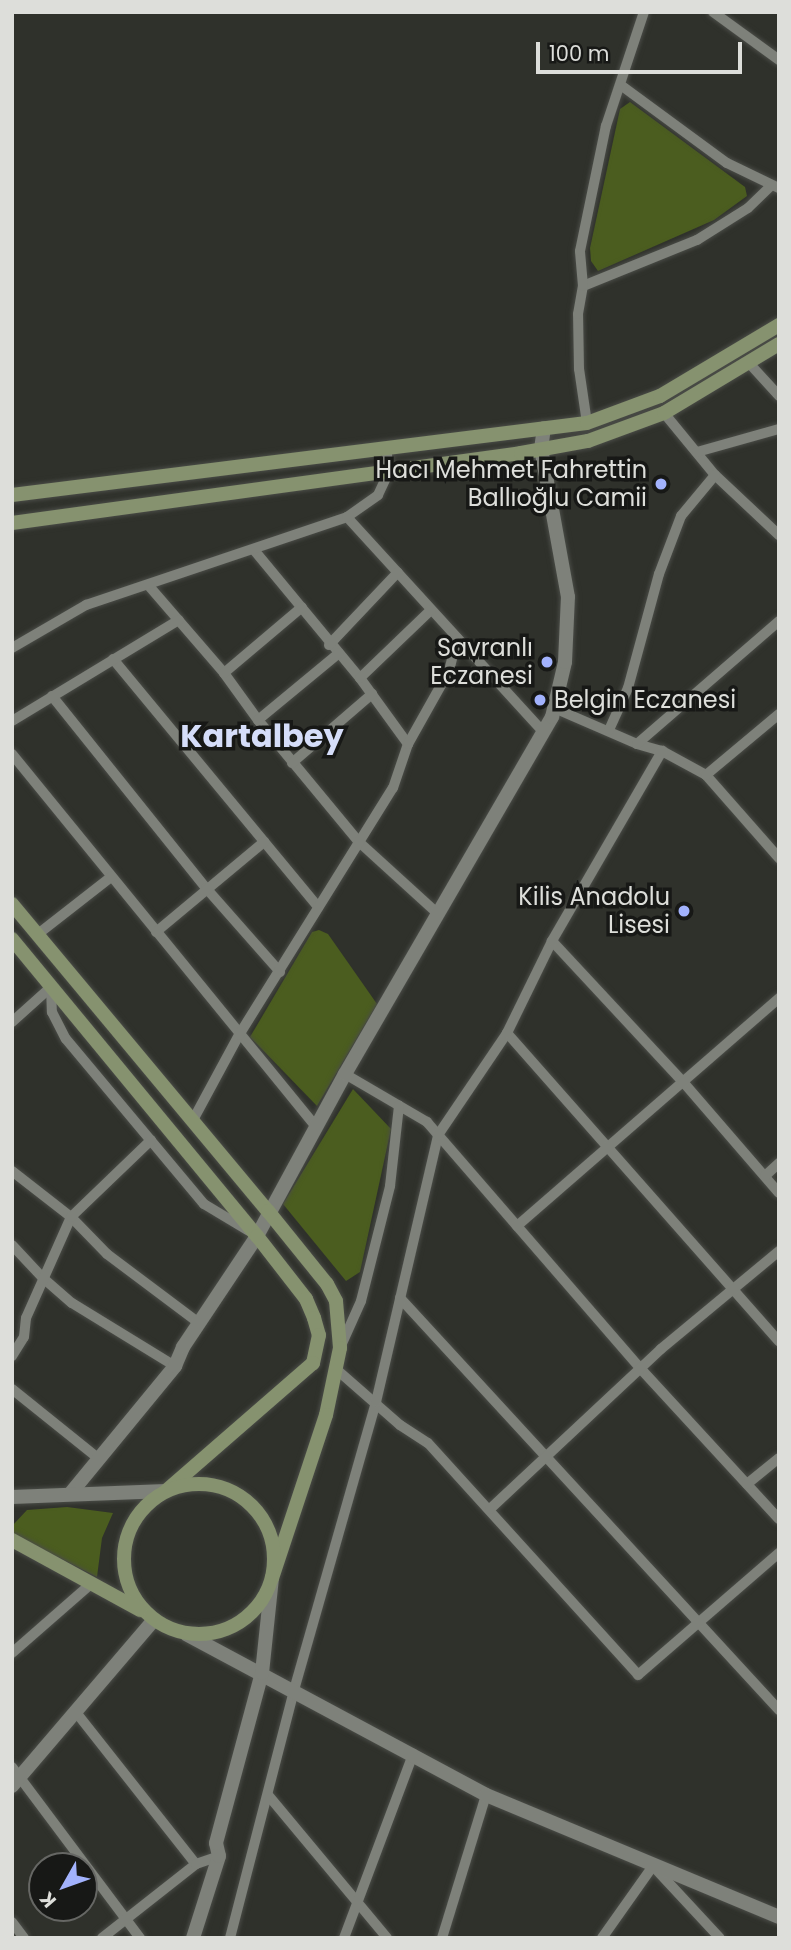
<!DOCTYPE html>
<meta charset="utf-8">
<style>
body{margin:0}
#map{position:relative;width:791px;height:1950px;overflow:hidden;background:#2f312b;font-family:Poppins,sans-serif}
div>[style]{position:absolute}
.green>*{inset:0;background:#4b5d1f}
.roads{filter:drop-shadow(0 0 2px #4a4c47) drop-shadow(0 0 2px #4a4c47)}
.minor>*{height:10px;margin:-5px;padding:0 5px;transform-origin:5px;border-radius:5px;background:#7e817a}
.tertiary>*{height:14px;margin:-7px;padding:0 7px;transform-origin:7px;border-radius:7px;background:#7e817a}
.secondary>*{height:14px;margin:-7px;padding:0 7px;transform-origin:7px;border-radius:7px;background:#86926f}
.secondary>.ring{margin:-7px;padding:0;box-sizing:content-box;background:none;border:14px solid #86926f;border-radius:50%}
.dots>*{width:19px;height:19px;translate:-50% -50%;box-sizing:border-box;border:4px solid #171816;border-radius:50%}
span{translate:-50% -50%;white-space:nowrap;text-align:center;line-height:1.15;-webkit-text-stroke:7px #171816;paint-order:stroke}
.poi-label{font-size:24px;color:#dddeda}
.right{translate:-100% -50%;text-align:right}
.left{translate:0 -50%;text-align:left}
.district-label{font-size:32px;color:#d5ddf9;font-weight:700}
.frame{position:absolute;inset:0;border:14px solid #dddeda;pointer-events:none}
.north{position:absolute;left:28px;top:1852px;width:70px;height:70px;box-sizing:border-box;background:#171816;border:2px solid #666764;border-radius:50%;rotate:230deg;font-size:19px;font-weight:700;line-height:28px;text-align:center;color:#dddeda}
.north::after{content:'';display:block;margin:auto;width:24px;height:32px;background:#a2b2fd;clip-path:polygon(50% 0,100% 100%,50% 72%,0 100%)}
.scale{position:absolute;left:536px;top:42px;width:206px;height:32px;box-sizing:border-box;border:4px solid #dddeda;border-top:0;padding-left:9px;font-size:21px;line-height:24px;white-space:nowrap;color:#dddeda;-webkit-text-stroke:5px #171816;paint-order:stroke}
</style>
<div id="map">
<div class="green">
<i style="clip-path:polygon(630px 102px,745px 187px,747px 196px,714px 220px,598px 271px,591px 261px,590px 248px,620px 109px)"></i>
<i style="clip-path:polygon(319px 930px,328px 934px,377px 1004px,317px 1106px,250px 1037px,312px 932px)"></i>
<i style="clip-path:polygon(353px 1089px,391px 1129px,360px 1272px,346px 1281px,283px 1204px)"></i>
<i style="clip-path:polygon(67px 1507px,113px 1513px,102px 1538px,97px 1577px,13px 1534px,12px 1526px,27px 1510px)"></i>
</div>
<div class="roads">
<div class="minor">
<i style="left:713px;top:12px;width:82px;rotate:36deg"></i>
<i style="left:622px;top:86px;width:130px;rotate:36.3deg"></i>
<i style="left:727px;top:163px;width:58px;rotate:25.7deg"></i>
<i style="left:583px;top:286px;width:123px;rotate:-22deg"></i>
<i style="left:697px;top:240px;width:60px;rotate:-32.1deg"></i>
<i style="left:748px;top:208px;width:32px;rotate:-44deg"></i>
<i style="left:748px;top:362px;width:46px;rotate:47.6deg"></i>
<i style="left:664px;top:413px;width:80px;rotate:50.6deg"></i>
<i style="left:715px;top:475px;width:88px;rotate:43.2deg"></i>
<i style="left:587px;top:423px;width:55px;rotate:-98.4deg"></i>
<i style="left:579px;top:369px;width:55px;rotate:-91deg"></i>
<i style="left:578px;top:314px;width:28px;rotate:-80deg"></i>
<i style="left:583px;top:286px;width:35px;rotate:-95deg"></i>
<i style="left:580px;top:251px;width:128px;rotate:-78.3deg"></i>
<i style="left:606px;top:126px;width:120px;rotate:-71.6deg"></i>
<i style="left:697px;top:452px;width:85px;rotate:-15.7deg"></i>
<i style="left:347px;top:517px;width:291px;rotate:47.6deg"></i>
<i style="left:254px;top:550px;width:166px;rotate:50.4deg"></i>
<i style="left:360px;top:678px;width:82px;rotate:54deg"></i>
<i style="left:149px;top:586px;width:115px;rotate:49.2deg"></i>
<i style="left:224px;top:673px;width:58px;rotate:54.1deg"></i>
<i style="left:258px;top:720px;width:158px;rotate:50.4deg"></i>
<i style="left:359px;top:842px;width:107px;rotate:42.3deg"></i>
<i style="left:329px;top:645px;width:100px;rotate:-46.6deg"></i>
<i style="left:12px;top:648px;width:86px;rotate:-30.2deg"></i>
<i style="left:86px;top:605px;width:275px;rotate:-18.6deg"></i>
<i style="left:347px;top:517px;width:38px;rotate:-35deg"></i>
<i style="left:378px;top:495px;width:26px;rotate:-65deg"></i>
<i style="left:389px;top:471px;width:23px;rotate:-97deg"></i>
<i style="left:113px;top:659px;width:322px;rotate:50.4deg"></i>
<i style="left:224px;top:673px;width:102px;rotate:-40.2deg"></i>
<i style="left:360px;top:678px;width:98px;rotate:-43.8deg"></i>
<i style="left:52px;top:696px;width:246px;rotate:51.3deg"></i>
<i style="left:206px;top:888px;width:112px;rotate:48.6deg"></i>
<i style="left:554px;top:708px;width:90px;rotate:23.4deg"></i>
<i style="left:637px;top:744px;width:26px;rotate:16deg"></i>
<i style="left:662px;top:751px;width:50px;rotate:28.6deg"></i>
<i style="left:706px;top:775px;width:111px;rotate:48.7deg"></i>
<i style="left:258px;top:720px;width:105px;rotate:-39.6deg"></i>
<i style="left:12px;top:721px;width:195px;rotate:-31.2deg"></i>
<i style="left:609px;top:730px;width:46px;rotate:-65.7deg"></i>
<i style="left:628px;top:688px;width:118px;rotate:-74.8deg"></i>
<i style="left:659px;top:574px;width:62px;rotate:-69.2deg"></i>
<i style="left:681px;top:516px;width:53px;rotate:-50.3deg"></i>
<i style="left:637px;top:744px;width:188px;rotate:-40.9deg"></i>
<i style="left:12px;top:754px;width:481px;rotate:50.8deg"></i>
<i style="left:292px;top:763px;width:106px;rotate:-40.8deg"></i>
<i style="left:706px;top:775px;width:95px;rotate:-39.9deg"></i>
<i style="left:156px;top:932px;width:141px;rotate:-39.8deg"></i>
<i style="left:38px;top:934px;width:93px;rotate:-38deg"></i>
<i style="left:552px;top:941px;width:194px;rotate:47.1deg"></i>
<i style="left:684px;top:1083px;width:145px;rotate:49.2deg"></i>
<i style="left:51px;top:987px;width:25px;rotate:88deg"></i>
<i style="left:52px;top:1012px;width:30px;rotate:63deg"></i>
<i style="left:66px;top:1039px;width:215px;rotate:50.1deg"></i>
<i style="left:204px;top:1204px;width:52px;rotate:31deg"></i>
<i style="left:12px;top:1022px;width:52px;rotate:-41.9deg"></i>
<i style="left:507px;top:1033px;width:411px;rotate:48.6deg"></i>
<i style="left:345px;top:1074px;width:95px;rotate:30.3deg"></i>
<i style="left:427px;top:1122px;width:325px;rotate:49.1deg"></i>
<i style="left:640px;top:1368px;width:205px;rotate:47.4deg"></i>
<i style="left:193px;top:1120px;width:97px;rotate:-61.6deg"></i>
<i style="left:239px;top:1035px;width:291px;rotate:-58.1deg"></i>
<i style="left:393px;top:788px;width:46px;rotate:-71.2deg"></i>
<i style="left:408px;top:744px;width:84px;rotate:-60.7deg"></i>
<i style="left:449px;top:671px;width:34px;rotate:-76deg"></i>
<i style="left:12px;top:1171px;width:75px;rotate:37.9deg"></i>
<i style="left:71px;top:1217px;width:52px;rotate:45.8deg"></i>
<i style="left:107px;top:1254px;width:115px;rotate:36.9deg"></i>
<i style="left:765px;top:1176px;width:19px;rotate:-43deg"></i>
<i style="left:517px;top:1226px;width:347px;rotate:-41deg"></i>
<i style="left:12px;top:1245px;width:45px;rotate:46.8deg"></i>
<i style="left:43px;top:1278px;width:38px;rotate:41deg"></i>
<i style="left:72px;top:1303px;width:121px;rotate:31.5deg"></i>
<i style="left:400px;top:1298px;width:560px;rotate:47.39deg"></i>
<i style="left:340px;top:1348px;width:51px;rotate:-65.9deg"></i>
<i style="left:361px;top:1301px;width:119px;rotate:-75.8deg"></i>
<i style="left:390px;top:1186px;width:81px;rotate:-83.6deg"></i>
<i style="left:12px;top:1356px;width:22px;rotate:-58deg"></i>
<i style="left:24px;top:1337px;width:19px;rotate:-84deg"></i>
<i style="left:26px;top:1318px;width:111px;rotate:-66deg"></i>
<i style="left:71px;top:1217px;width:111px;rotate:-43.9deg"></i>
<i style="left:336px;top:1369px;width:85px;rotate:41.2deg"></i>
<i style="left:400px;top:1425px;width:33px;rotate:33deg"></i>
<i style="left:428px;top:1443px;width:313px;rotate:47.8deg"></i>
<i style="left:638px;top:1675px;width:186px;rotate:-40.9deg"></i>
<i style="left:12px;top:1389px;width:112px;rotate:38.8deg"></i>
<i style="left:747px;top:1484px;width:41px;rotate:-39.1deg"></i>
<i style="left:490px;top:1509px;width:234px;rotate:-43.1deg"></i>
<i style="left:661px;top:1349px;width:153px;rotate:-39.7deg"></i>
<i style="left:12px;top:1653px;width:106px;rotate:-41.2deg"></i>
<i style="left:75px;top:1711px;width:195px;rotate:51.7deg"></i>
<i style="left:12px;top:1767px;width:214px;rotate:53.2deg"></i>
<i style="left:268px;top:1795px;width:186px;rotate:50.2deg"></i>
<i style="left:12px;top:1922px;width:20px;rotate:53deg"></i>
<i style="left:102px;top:1938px;width:120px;rotate:-38.2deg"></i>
<i style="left:196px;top:1864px;width:24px;rotate:-19deg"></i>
<i style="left:230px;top:1938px;width:256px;rotate:-75.5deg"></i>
<i style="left:294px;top:1690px;width:299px;rotate:-74.1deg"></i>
<i style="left:376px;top:1402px;width:274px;rotate:-76.9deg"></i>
<i style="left:438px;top:1135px;width:123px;rotate:-55.9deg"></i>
<i style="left:507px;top:1033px;width:102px;rotate:-63.9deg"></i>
<i style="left:552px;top:941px;width:220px;rotate:-59.9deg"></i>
<i style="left:344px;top:1938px;width:197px;rotate:-69.4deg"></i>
<i style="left:442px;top:1938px;width:150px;rotate:-72.9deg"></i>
<i style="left:602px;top:1938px;width:88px;rotate:-54.7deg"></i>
<i style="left:653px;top:1866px;width:98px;rotate:47.1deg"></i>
</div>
<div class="tertiary">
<i style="left:70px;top:1494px;width:166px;rotate:-50.6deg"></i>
<i style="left:175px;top:1366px;width:21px;rotate:-67deg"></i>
<i style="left:183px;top:1347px;width:133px;rotate:-56.3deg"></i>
<i style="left:257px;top:1236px;width:184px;rotate:-61.5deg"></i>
<i style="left:345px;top:1074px;width:413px;rotate:-59.9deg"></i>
<i style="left:552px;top:717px;width:57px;rotate:-76.7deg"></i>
<i style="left:565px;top:662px;width:65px;rotate:-87.4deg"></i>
<i style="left:568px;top:597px;width:150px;rotate:-100.3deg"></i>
<i style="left:541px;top:449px;width:21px;rotate:-82deg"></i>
<i style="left:12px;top:1497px;width:154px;rotate:-2.2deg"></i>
<i style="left:186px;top:1634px;width:340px;rotate:28.2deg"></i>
<i style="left:486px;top:1795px;width:317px;rotate:22.6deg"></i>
<i style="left:12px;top:1786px;width:218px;rotate:-49.5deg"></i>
<i style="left:193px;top:1938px;width:86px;rotate:-72.4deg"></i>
<i style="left:219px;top:1856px;width:13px;rotate:-103deg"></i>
<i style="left:216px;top:1843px;width:176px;rotate:-74.9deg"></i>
<i style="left:262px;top:1673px;width:96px;rotate:-84deg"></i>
</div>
<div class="secondary">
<i style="left:12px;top:495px;width:579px;rotate:-7.14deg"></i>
<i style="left:587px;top:423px;width:78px;rotate:-20.3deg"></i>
<i style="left:660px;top:396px;width:139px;rotate:-30.8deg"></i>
<i style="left:12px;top:523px;width:514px;rotate:-7.83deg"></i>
<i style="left:521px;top:453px;width:68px;rotate:-10.2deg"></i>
<i style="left:588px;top:441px;width:81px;rotate:-20.2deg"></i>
<i style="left:664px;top:413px;width:134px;rotate:-31deg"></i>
<i style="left:12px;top:904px;width:400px;rotate:50.2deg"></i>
<i style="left:268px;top:1211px;width:94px;rotate:51.1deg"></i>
<i style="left:327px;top:1284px;width:19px;rotate:62deg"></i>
<i style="left:336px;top:1301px;width:47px;rotate:85.1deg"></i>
<i style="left:340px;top:1348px;width:68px;rotate:101.8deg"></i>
<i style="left:326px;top:1415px;width:172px;rotate:108.3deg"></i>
<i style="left:12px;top:939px;width:385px;rotate:50.5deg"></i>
<i style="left:257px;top:1236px;width:80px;rotate:52.1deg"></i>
<i style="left:306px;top:1299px;width:21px;rotate:67deg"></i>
<i style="left:314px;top:1318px;width:18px;rotate:74deg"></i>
<i style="left:319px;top:1335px;width:29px;rotate:102deg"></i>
<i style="left:313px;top:1363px;width:195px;rotate:139deg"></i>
<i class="ring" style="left:124px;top:1484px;width:136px;height:136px"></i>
<i style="left:12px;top:1540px;width:146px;rotate:28.7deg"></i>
</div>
</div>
<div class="dots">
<i style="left:661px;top:484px;background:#a2b2fd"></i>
<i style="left:547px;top:662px;background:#a2b2fd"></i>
<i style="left:540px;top:700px;background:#a2b2fd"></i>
<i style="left:684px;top:911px;background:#a2b2fd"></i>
</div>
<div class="poi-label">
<span class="right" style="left:647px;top:484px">Hacı Mehmet Fahrettin<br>Ballıoğlu Camii</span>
<span class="right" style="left:533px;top:662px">Savranlı<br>Eczanesi</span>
<span class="left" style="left:554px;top:700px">Belgin Eczanesi</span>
<span class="right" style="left:670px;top:911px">Kilis Anadolu<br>Lisesi</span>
</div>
<div class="district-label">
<span style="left:262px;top:736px">Kartalbey</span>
</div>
<div class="frame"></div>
<div class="north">K</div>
<div class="scale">100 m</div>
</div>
